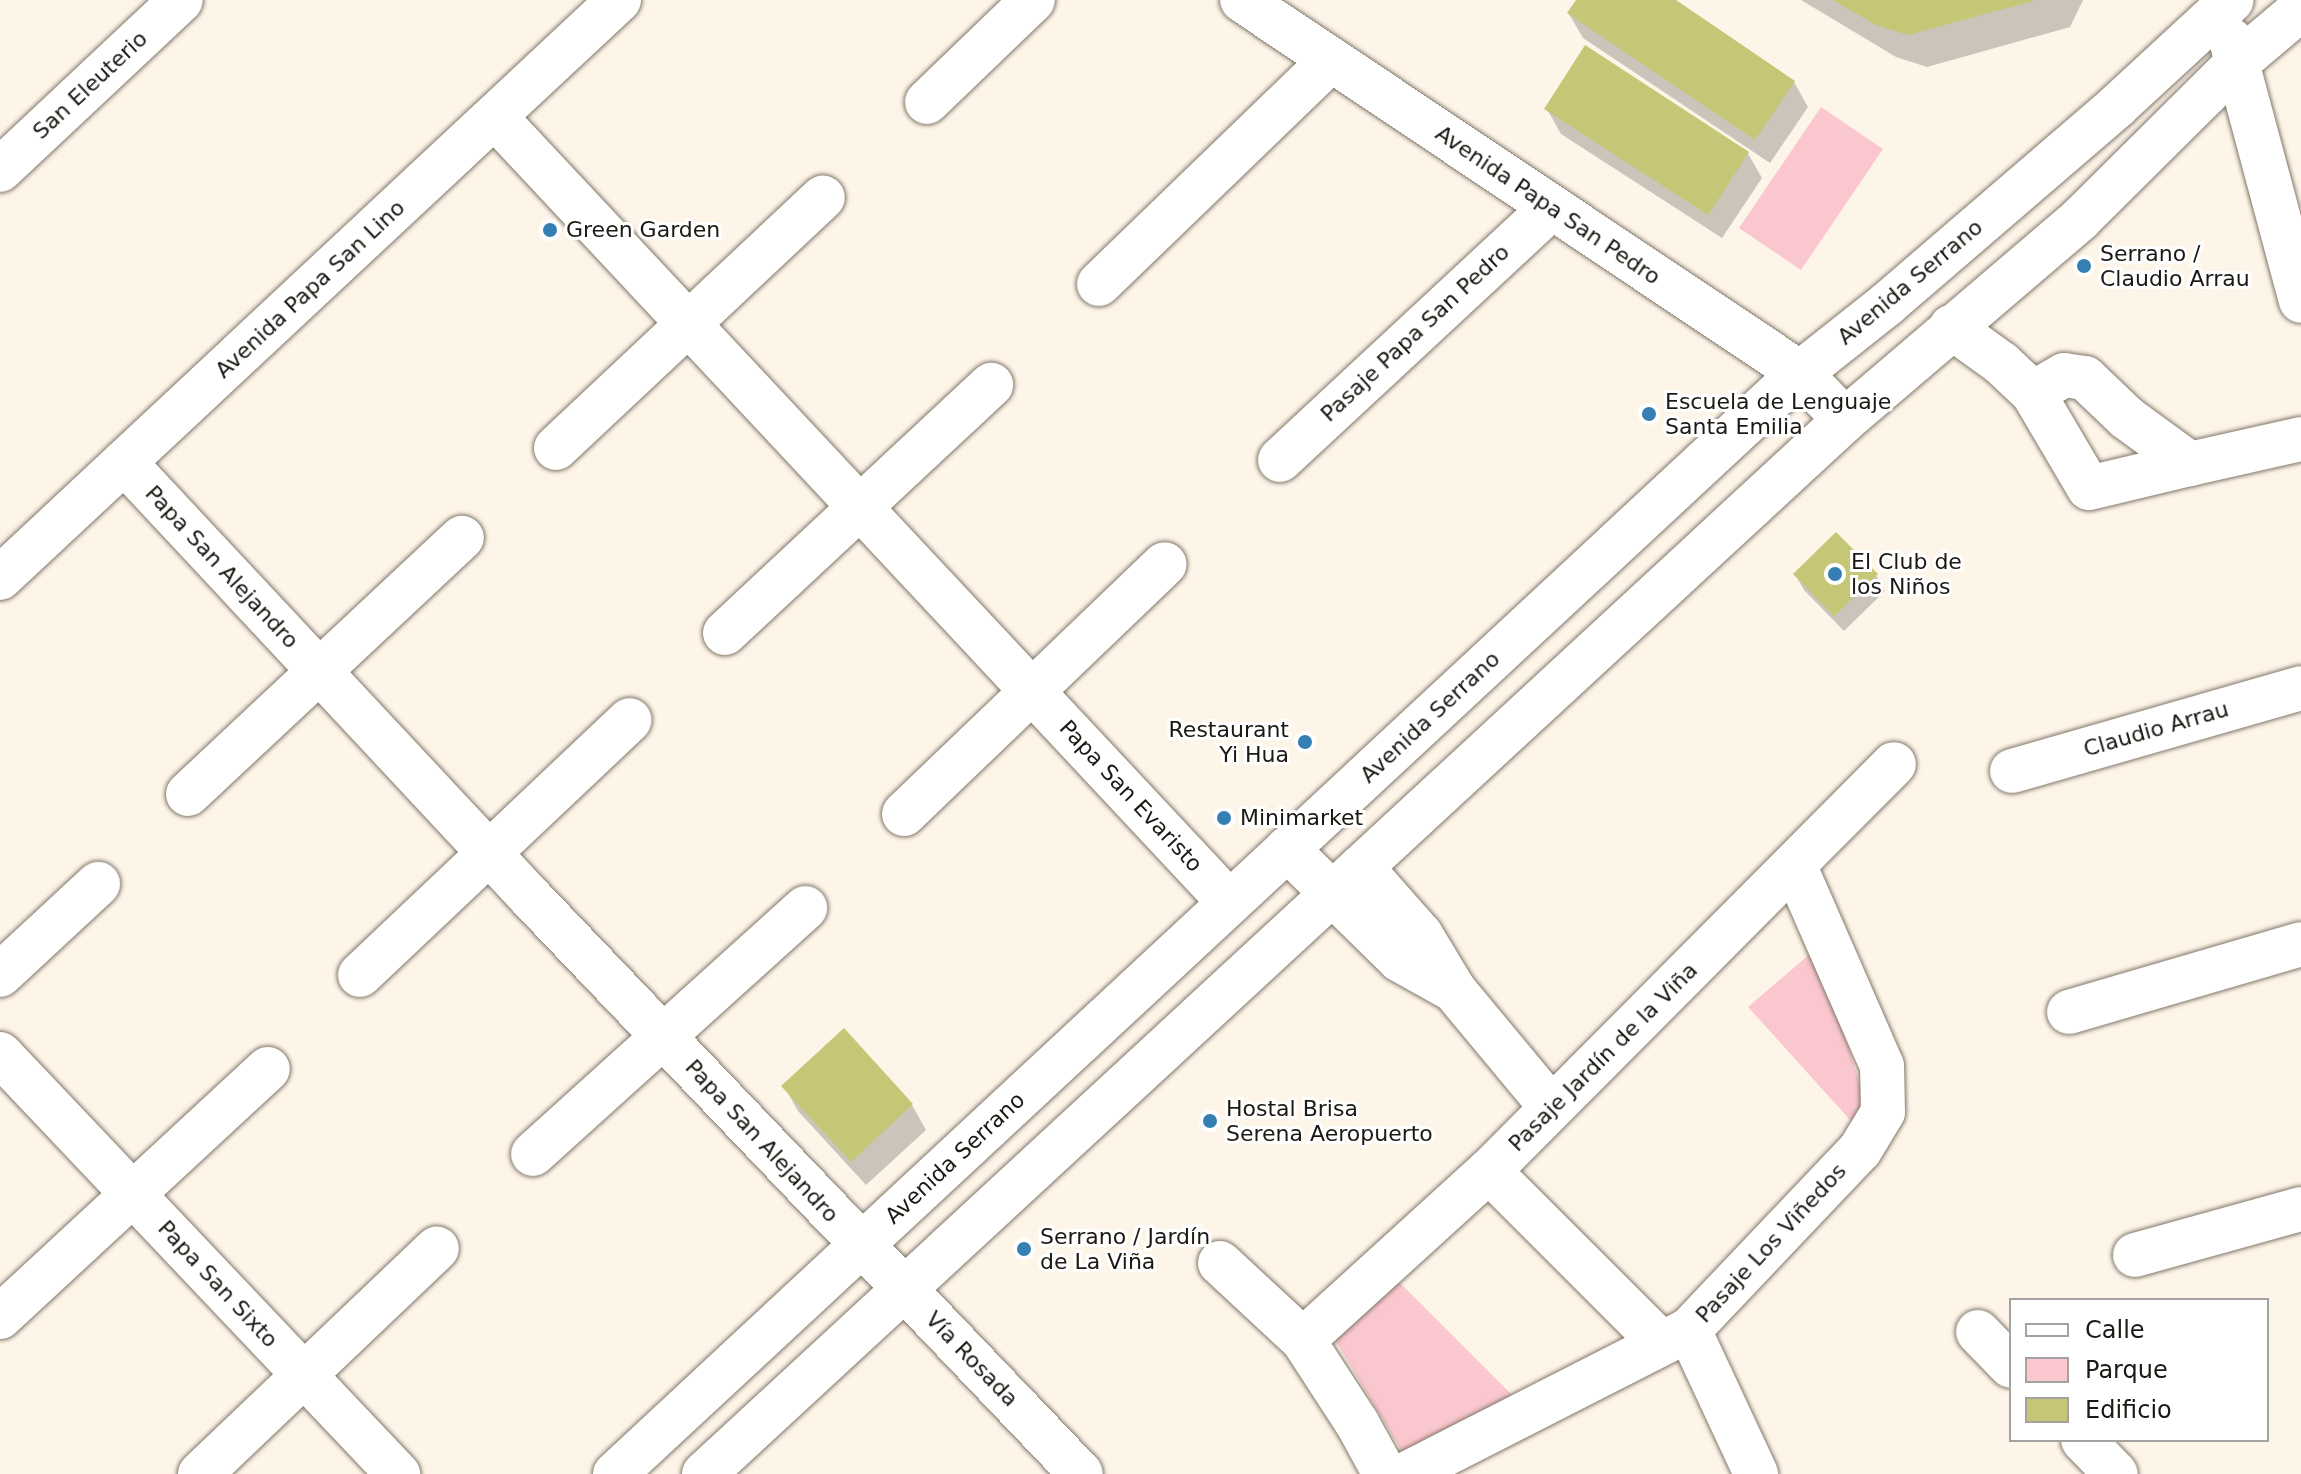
<!DOCTYPE html>
<meta charset="utf-8">
<style>
body{margin:0}
#map{position:relative;width:2301px;height:1474px;overflow:hidden;background:#fef5e9;font-family:"DejaVu Sans",sans-serif}
div>[style]{position:absolute}
.green>*{inset:0;background:#fbc7cf}
.shadow>*{inset:0;background:#0003}
.building>*{inset:0;background:#c6c677}
.roads{filter:drop-shadow(0 0 2px #817769) drop-shadow(0 0 2px #817769)}
.minor>*{height:44px;margin:-22px;padding:0 22px;transform-origin:22px;border-radius:22px;background:#fff}
.highway>*{height:44px;margin:-22px;padding:0 22px;transform-origin:22px;border-radius:22px;background:#fff}
.dots>*{width:22px;height:22px;translate:-50% -50%;box-sizing:border-box;border:4px solid #fff;border-radius:50%}
span{translate:-50% -50%;white-space:nowrap;text-align:center;line-height:1.15;-webkit-text-stroke:6px #fff;paint-order:stroke}
.street-label{font-size:22px;color:#1c1813}
.poi-label{font-size:22px;color:#1c1813}
.left{translate:0 -50%;text-align:left}
.right{translate:-100% -50%;text-align:right}
.legend{position:absolute;left:2009px;top:1298px;width:260px;height:144px;box-sizing:border-box;background:#fff;border:2px solid #a4a3a1;margin:0;padding:10px 14px;list-style:none;font-size:24px;color:#1c1813}
.legend li{display:flex;align-items:center;gap:16px;height:40px}
.legend b{width:40px;border:2px solid #a4a3a1}
</style>
<div id="map">
<div class="green">
<i style="clip-path:polygon(1821px 107px,1883px 149px,1801px 270px,1739px 228px)"></i>
<i style="clip-path:polygon(1818px 947px,1881px 1154px,1748px 1007px)"></i>
<i style="clip-path:polygon(1398px 1281px,1519px 1402px,1403px 1453px,1334px 1338px)"></i>
</div>
<div class="shadow">
<i style="clip-path:polygon(1578px 0,1672px 0,1794px 82px,1808px 107px,1770px 163px,1583px 38px,1569px 14px)"></i>
<i style="clip-path:polygon(1801px 0,2083px 0,2070px 27px,1927px 67px,1896px 57px)"></i>
<i style="clip-path:polygon(1547px 109px,1746px 150px,1762px 178px,1722px 238px,1561px 134px)"></i>
<i style="clip-path:polygon(1795px 574px,1876px 575px,1885px 591px,1844px 631px,1804px 590px)"></i>
<i style="clip-path:polygon(843px 1031px,912px 1105px,926px 1130px,866px 1185px,798px 1111px,784px 1086px)"></i>
</div>
<div class="building">
<i style="clip-path:polygon(1576px 0,1676px 0,1795px 81px,1755px 140px,1567px 13px)"></i>
<i style="clip-path:polygon(1833px 0,2033px 0,2033px 1px,1908px 35px,1876px 25px)"></i>
<i style="clip-path:polygon(1585px 45px,1749px 152px,1708px 215px,1544px 109px)"></i>
<i style="clip-path:polygon(1836px 532px,1878px 574px,1834px 616px,1793px 574px)"></i>
<i style="clip-path:polygon(844px 1028px,913px 1104px,851px 1162px,781px 1086px)"></i>
</div>
<div class="roads">
<div class="minor">
<i style="left:1242px;top:0;width:671px;rotate:33.76deg"></i>
<i style="left:1800px;top:373px;width:65px;rotate:46.2deg"></i>
<i style="left:2231px;top:40px;width:270px;rotate:75deg"></i>
<i style="left:927px;top:102px;width:147px;rotate:-43.9deg"></i>
<i style="left:495px;top:117px;width:1075px;rotate:46.92deg"></i>
<i style="left:0;top:170px;width:248px;rotate:-43.2deg"></i>
<i style="left:1099px;top:284px;width:322px;rotate:-44deg"></i>
<i style="left:1951px;top:327px;width:62px;rotate:35.8deg"></i>
<i style="left:2001px;top:363px;width:44px;rotate:43.2deg"></i>
<i style="left:2033px;top:393px;width:110px;rotate:59.5deg"></i>
<i style="left:2089px;top:488px;width:104px;rotate:-13.4deg"></i>
<i style="left:2033px;top:393px;width:36px;rotate:-30deg"></i>
<i style="left:2064px;top:375px;width:21px;rotate:8deg"></i>
<i style="left:2085px;top:378px;width:58px;rotate:43.6deg"></i>
<i style="left:2127px;top:418px;width:78px;rotate:36.1deg"></i>
<i style="left:2190px;top:464px;width:114px;rotate:-12.7deg"></i>
<i style="left:556px;top:448px;width:366px;rotate:-43.2deg"></i>
<i style="left:1280px;top:460px;width:371px;rotate:-42.9deg"></i>
<i style="left:124px;top:462px;width:596px;rotate:46.97deg"></i>
<i style="left:531px;top:898px;width:796px;rotate:46.32deg"></i>
<i style="left:0;top:578px;width:847px;rotate:-43.04deg"></i>
<i style="left:725px;top:633px;width:364px;rotate:-43deg"></i>
<i style="left:2012px;top:771px;width:301px;rotate:-16deg"></i>
<i style="left:188px;top:794px;width:375px;rotate:-43.1deg"></i>
<i style="left:904px;top:814px;width:361px;rotate:-43.8deg"></i>
<i style="left:1287px;top:849px;width:158px;rotate:44.5deg"></i>
<i style="left:1400px;top:960px;width:60px;rotate:29.1deg"></i>
<i style="left:1361px;top:867px;width:91px;rotate:48.6deg"></i>
<i style="left:1421px;top:935px;width:64px;rotate:59deg"></i>
<i style="left:1454px;top:990px;width:152px;rotate:50.3deg"></i>
<i style="left:0;top:975px;width:134px;rotate:-42.9deg"></i>
<i style="left:360px;top:975px;width:371px;rotate:-43.4deg"></i>
<i style="left:2069px;top:1012px;width:242px;rotate:-16.3deg"></i>
<i style="left:0;top:1054px;width:579px;rotate:46.54deg"></i>
<i style="left:533px;top:1154px;width:367px;rotate:-42.1deg"></i>
<i style="left:1489px;top:1171px;width:243px;rotate:45deg"></i>
<i style="left:2135px;top:1255px;width:172px;rotate:-15.5deg"></i>
<i style="left:1220px;top:1263px;width:113px;rotate:42.9deg"></i>
<i style="left:1303px;top:1340px;width:99px;rotate:57deg"></i>
<i style="left:1357px;top:1423px;width:58px;rotate:61.2deg"></i>
<i style="left:0;top:1317px;width:365px;rotate:-42.8deg"></i>
<i style="left:1689px;top:1330px;width:159px;rotate:65deg"></i>
<i style="left:1978px;top:1332px;width:47px;rotate:45.9deg"></i>
<i style="left:1303px;top:1340px;width:251px;rotate:-42.3deg"></i>
<i style="left:1489px;top:1171px;width:574px;rotate:-45.14deg"></i>
<i style="left:2083px;top:1440px;width:47px;rotate:45.9deg"></i>
<i style="left:200px;top:1474px;width:327px;rotate:-43.6deg"></i>
<i style="left:615px;top:1474px;width:1618px;rotate:-42.9deg"></i>
<i style="left:1800px;top:373px;width:111px;rotate:-38.4deg"></i>
<i style="left:1887px;top:304px;width:303px;rotate:-40.7deg"></i>
<i style="left:2117px;top:106px;width:156px;rotate:-42.7deg"></i>
<i style="left:704px;top:1474px;width:1553px;rotate:-42.73deg"></i>
<i style="left:1845px;top:420px;width:309px;rotate:-40.5deg"></i>
<i style="left:2080px;top:219px;width:221px;rotate:-44.8deg"></i>
<i style="left:2237px;top:63px;width:84px;rotate:-40.2deg"></i>
<i style="left:1406px;top:1474px;width:318px;rotate:-27deg"></i>
<i style="left:1689px;top:1330px;width:248px;rotate:-46.5deg"></i>
<i style="left:1860px;top:1150px;width:44px;rotate:-58.8deg"></i>
<i style="left:1883px;top:1112px;width:46px;rotate:-91.2deg"></i>
<i style="left:1882px;top:1066px;width:217px;rotate:-113.6deg"></i>
</div>
<div class="highway">
<i style="left:2298px;top:12px;width:3px;rotate:-18deg"></i>
</div>
</div>
<div class="dots">
<i style="left:550px;top:230px;background:#357fb3"></i>
<i style="left:2084px;top:266px;background:#357fb3"></i>
<i style="left:1649px;top:414px;background:#357fb3"></i>
<i style="left:1835px;top:574px;background:#357fb3"></i>
<i style="left:1305px;top:742px;background:#357fb3"></i>
<i style="left:1224px;top:818px;background:#357fb3"></i>
<i style="left:1210px;top:1121px;background:#357fb3"></i>
<i style="left:1024px;top:1249px;background:#357fb3"></i>
</div>
<div class="street-label">
<span style="left:90px;top:85px;rotate:-43deg">San Eleuterio</span>
<span style="left:1548px;top:205px;rotate:34deg">Avenida Papa San Pedro</span>
<span style="left:1910px;top:282px;rotate:-40deg">Avenida Serrano</span>
<span style="left:310px;top:289px;rotate:-43deg">Avenida Papa San Lino</span>
<span style="left:1415px;top:333px;rotate:-43deg">Pasaje Papa San Pedro</span>
<span style="left:222px;top:567px;rotate:47deg">Papa San Alejandro</span>
<span style="left:1430px;top:717px;rotate:-43deg">Avenida Serrano</span>
<span style="left:2156px;top:729px;rotate:-16deg">Claudio Arrau</span>
<span style="left:1131px;top:796px;rotate:47deg">Papa San Evaristo</span>
<span style="left:1603px;top:1057px;rotate:-45deg">Pasaje Jardín de la Viña</span>
<span style="left:762px;top:1141px;rotate:47deg">Papa San Alejandro</span>
<span style="left:955px;top:1158px;rotate:-43deg">Avenida Serrano</span>
<span style="left:1771px;top:1243px;rotate:-47deg">Pasaje Los Viñedos</span>
<span style="left:218px;top:1284px;rotate:47deg">Papa San Sixto</span>
<span style="left:972px;top:1359px;rotate:46deg">Vía Rosada</span>
</div>
<div class="poi-label">
<span class="left" style="left:566px;top:230px">Green Garden</span>
<span class="left" style="left:2100px;top:266px">Serrano /<br>Claudio Arrau</span>
<span class="left" style="left:1665px;top:414px">Escuela de Lenguaje<br>Santa Emilia</span>
<span class="left" style="left:1851px;top:574px">El Club de<br>los Niños</span>
<span class="right" style="left:1289px;top:742px">Restaurant<br>Yi Hua</span>
<span class="left" style="left:1240px;top:818px">Minimarket</span>
<span class="left" style="left:1226px;top:1121px">Hostal Brisa<br>Serena Aeropuerto</span>
<span class="left" style="left:1040px;top:1249px">Serrano / Jardín<br>de La Viña</span>
</div>
<ul class="legend">
<li><b style="height:10px;background:#fff"></b>Calle</li>
<li><b style="height:22px;background:#fbc7cf"></b>Parque</li>
<li><b style="height:22px;background:#c6c677"></b>Edificio</li>
</ul>
</div>
